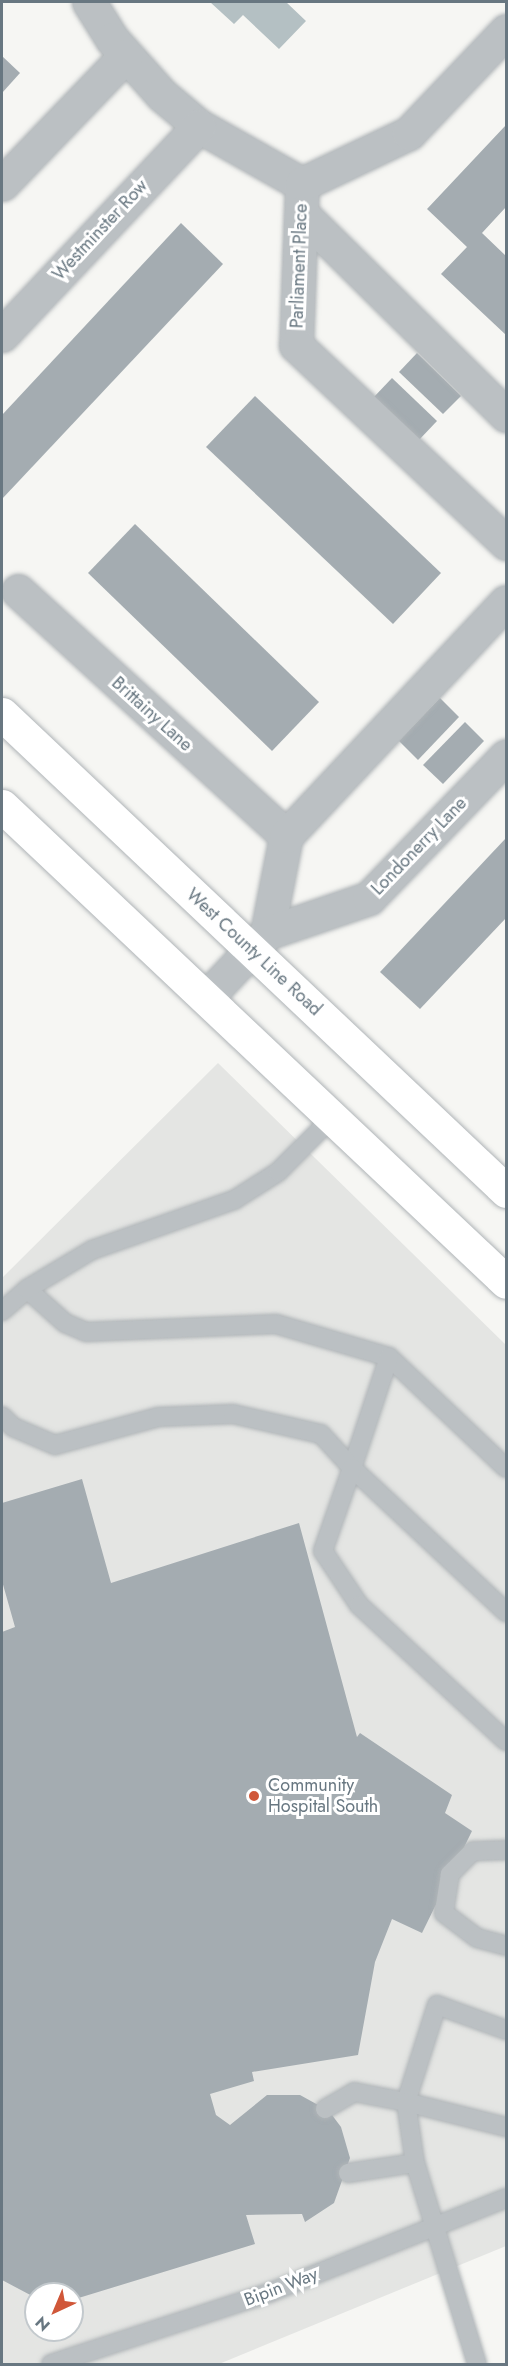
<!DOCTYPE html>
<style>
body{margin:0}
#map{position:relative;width:508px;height:2366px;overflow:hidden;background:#f6f6f3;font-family:Jost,sans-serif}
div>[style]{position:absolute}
.built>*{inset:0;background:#e4e5e3}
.water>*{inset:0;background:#b4c0c3}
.building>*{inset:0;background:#a4acb1}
.roads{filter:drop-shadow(0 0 2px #afb4b7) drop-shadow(0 0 2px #afb4b7)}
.service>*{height:18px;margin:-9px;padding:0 9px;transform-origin:9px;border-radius:9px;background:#bbc0c3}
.minor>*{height:33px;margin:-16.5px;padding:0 16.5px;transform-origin:16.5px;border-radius:16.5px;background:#bbc0c3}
.primary>*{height:33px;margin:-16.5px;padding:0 16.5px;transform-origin:16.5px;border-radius:16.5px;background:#fff}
.dots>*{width:16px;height:16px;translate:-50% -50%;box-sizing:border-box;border:3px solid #fff;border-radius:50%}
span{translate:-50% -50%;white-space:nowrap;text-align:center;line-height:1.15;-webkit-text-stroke:6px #fff;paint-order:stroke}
.street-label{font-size:18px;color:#687781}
.poi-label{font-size:18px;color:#687781}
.left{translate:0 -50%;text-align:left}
.frame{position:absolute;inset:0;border:3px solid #687781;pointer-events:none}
.north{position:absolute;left:24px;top:2282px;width:60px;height:60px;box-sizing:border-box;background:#fff;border:2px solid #c3c9cd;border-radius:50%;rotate:224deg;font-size:16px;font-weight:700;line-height:24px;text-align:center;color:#687781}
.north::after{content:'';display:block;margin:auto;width:21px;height:27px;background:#d05739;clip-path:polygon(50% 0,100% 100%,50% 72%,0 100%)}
</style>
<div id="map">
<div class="built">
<i style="clip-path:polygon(evenodd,218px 1063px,506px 1345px,506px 2246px,219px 2364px,2px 2364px,2px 1278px,218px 1063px,36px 2294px,72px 2294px,72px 2330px,36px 2330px,36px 2294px)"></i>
</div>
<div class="water">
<i style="clip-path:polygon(210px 2px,286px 2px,306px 21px,279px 49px,243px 15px,234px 24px)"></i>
</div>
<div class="building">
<i style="clip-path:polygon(2px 56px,20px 73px,2px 93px)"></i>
<i style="clip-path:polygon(506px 125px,506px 207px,482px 233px,506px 256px,506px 335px,441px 274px,467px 247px,427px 209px)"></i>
<i style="clip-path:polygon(181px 223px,223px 264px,2px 499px,2px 415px)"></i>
<i style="clip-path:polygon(417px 353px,461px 396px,443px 414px,399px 372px)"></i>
<i style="clip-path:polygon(392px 378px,437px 421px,418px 441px,373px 398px)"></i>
<i style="clip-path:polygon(255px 396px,441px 573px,393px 624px,206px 447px)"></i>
<i style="clip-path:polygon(135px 524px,319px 702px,272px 751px,88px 573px)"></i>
<i style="clip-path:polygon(440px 698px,459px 717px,418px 760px,399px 741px)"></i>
<i style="clip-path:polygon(465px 722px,484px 741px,443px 784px,423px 765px)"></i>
<i style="clip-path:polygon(506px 838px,506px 918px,420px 1009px,380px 972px)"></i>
<i style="clip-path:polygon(82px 1479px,111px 1583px,299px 1523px,357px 1737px,360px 1733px,452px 1795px,445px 1813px,472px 1831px,422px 1933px,392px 1919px,375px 1962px,358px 2055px,252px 2072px,254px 2081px,210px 2094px,216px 2115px,230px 2125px,267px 2095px,300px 2095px,329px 2111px,341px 2127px,350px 2158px,334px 2203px,305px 2222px,302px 2214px,246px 2215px,255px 2244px,72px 2300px,72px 2294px,36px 2298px,2px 2280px,2px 1632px,15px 1627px,2px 1581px,2px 1503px)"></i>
</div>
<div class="roads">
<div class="service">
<i style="left:27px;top:1289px;width:51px;rotate:41.8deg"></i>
<i style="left:65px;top:1323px;width:23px;rotate:23deg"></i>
<i style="left:86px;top:1332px;width:190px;rotate:-2.4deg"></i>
<i style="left:276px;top:1324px;width:118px;rotate:16.3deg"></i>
<i style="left:389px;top:1357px;width:161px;rotate:43.5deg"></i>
<i style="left:2px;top:1311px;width:33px;rotate:-41deg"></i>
<i style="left:27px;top:1289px;width:76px;rotate:-31deg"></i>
<i style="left:92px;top:1250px;width:151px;rotate:-19.4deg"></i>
<i style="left:234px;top:1200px;width:52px;rotate:-32.5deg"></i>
<i style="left:278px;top:1172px;width:78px;rotate:-45deg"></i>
<i style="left:389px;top:1357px;width:117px;rotate:108.4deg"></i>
<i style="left:352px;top:1468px;width:211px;rotate:43.1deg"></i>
<i style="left:2px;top:1416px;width:16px;rotate:45deg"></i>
<i style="left:13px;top:1427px;width:46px;rotate:23.2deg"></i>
<i style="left:55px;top:1445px;width:107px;rotate:-15.2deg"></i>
<i style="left:158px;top:1417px;width:75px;rotate:-2.3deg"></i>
<i style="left:233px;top:1414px;width:90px;rotate:12.8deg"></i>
<i style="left:321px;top:1434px;width:46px;rotate:47.6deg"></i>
<i style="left:352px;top:1468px;width:88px;rotate:109.3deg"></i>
<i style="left:323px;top:1551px;width:65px;rotate:56.3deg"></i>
<i style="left:359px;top:1605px;width:200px;rotate:42.8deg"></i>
<i style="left:506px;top:1850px;width:33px;rotate:178deg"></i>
<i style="left:473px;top:1851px;width:33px;rotate:135deg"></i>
<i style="left:450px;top:1874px;width:39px;rotate:99deg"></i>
<i style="left:444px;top:1913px;width:41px;rotate:37.1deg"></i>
<i style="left:477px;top:1938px;width:30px;rotate:15deg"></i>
<i style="left:325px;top:2109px;width:34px;rotate:-30deg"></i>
<i style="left:354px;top:2092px;width:53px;rotate:10.9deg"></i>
<i style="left:406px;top:2102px;width:102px;rotate:-72.3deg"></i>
<i style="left:437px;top:2005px;width:73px;rotate:19.9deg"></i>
<i style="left:348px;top:2173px;width:68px;rotate:-8.5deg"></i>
<i style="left:51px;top:2364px;width:231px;rotate:-18.1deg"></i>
<i style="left:271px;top:2292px;width:253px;rotate:-21.8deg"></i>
<i style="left:477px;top:2364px;width:210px;rotate:-107.1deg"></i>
<i style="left:415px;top:2163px;width:62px;rotate:-98.4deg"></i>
<i style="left:406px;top:2102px;width:103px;rotate:14deg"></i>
</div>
<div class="minor">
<i style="left:89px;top:2px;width:44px;rotate:58.1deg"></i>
<i style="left:112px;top:39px;width:75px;rotate:48.2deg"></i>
<i style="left:162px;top:95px;width:48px;rotate:40deg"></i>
<i style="left:199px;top:126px;width:118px;rotate:29.4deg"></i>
<i style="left:302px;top:184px;width:161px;rotate:92.1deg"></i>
<i style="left:296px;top:345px;width:289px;rotate:43.3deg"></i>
<i style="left:2px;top:184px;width:178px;rotate:-46.1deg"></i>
<i style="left:302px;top:184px;width:119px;rotate:-25.5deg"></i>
<i style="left:409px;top:133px;width:141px;rotate:-46.4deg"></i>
<i style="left:301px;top:213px;width:288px;rotate:44.6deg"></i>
<i style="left:2px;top:335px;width:287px;rotate:-46.7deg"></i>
<i style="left:18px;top:591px;width:363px;rotate:42.4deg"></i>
<i style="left:267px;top:933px;width:99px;rotate:-78.9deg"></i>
<i style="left:286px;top:836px;width:321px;rotate:-46.8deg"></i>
<i style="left:206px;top:998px;width:89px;rotate:-46.8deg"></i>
<i style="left:267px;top:933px;width:108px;rotate:-18.9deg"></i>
<i style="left:369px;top:898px;width:197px;rotate:-46deg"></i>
</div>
<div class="primary">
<i style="left:2px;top:714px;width:694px;rotate:43.42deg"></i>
<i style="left:2px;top:806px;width:693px;rotate:43.36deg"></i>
</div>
</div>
<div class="dots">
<i style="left:254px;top:1796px;background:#d05739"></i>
</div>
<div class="street-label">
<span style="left:100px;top:230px;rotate:-47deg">Westminster Row</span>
<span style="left:299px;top:266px;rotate:-88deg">Parliament Place</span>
<span style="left:152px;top:714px;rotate:42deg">Brittainy Lane</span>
<span style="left:419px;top:846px;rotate:-46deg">Londonerry Lane</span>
<span style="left:254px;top:952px;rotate:43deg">West County Line Road</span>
<span style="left:281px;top:2287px;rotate:-21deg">Bipin Way</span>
</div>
<div class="poi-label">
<span class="left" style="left:268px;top:1796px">Community<br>Hospital South</span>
</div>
<div class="frame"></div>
<div class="north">N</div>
</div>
